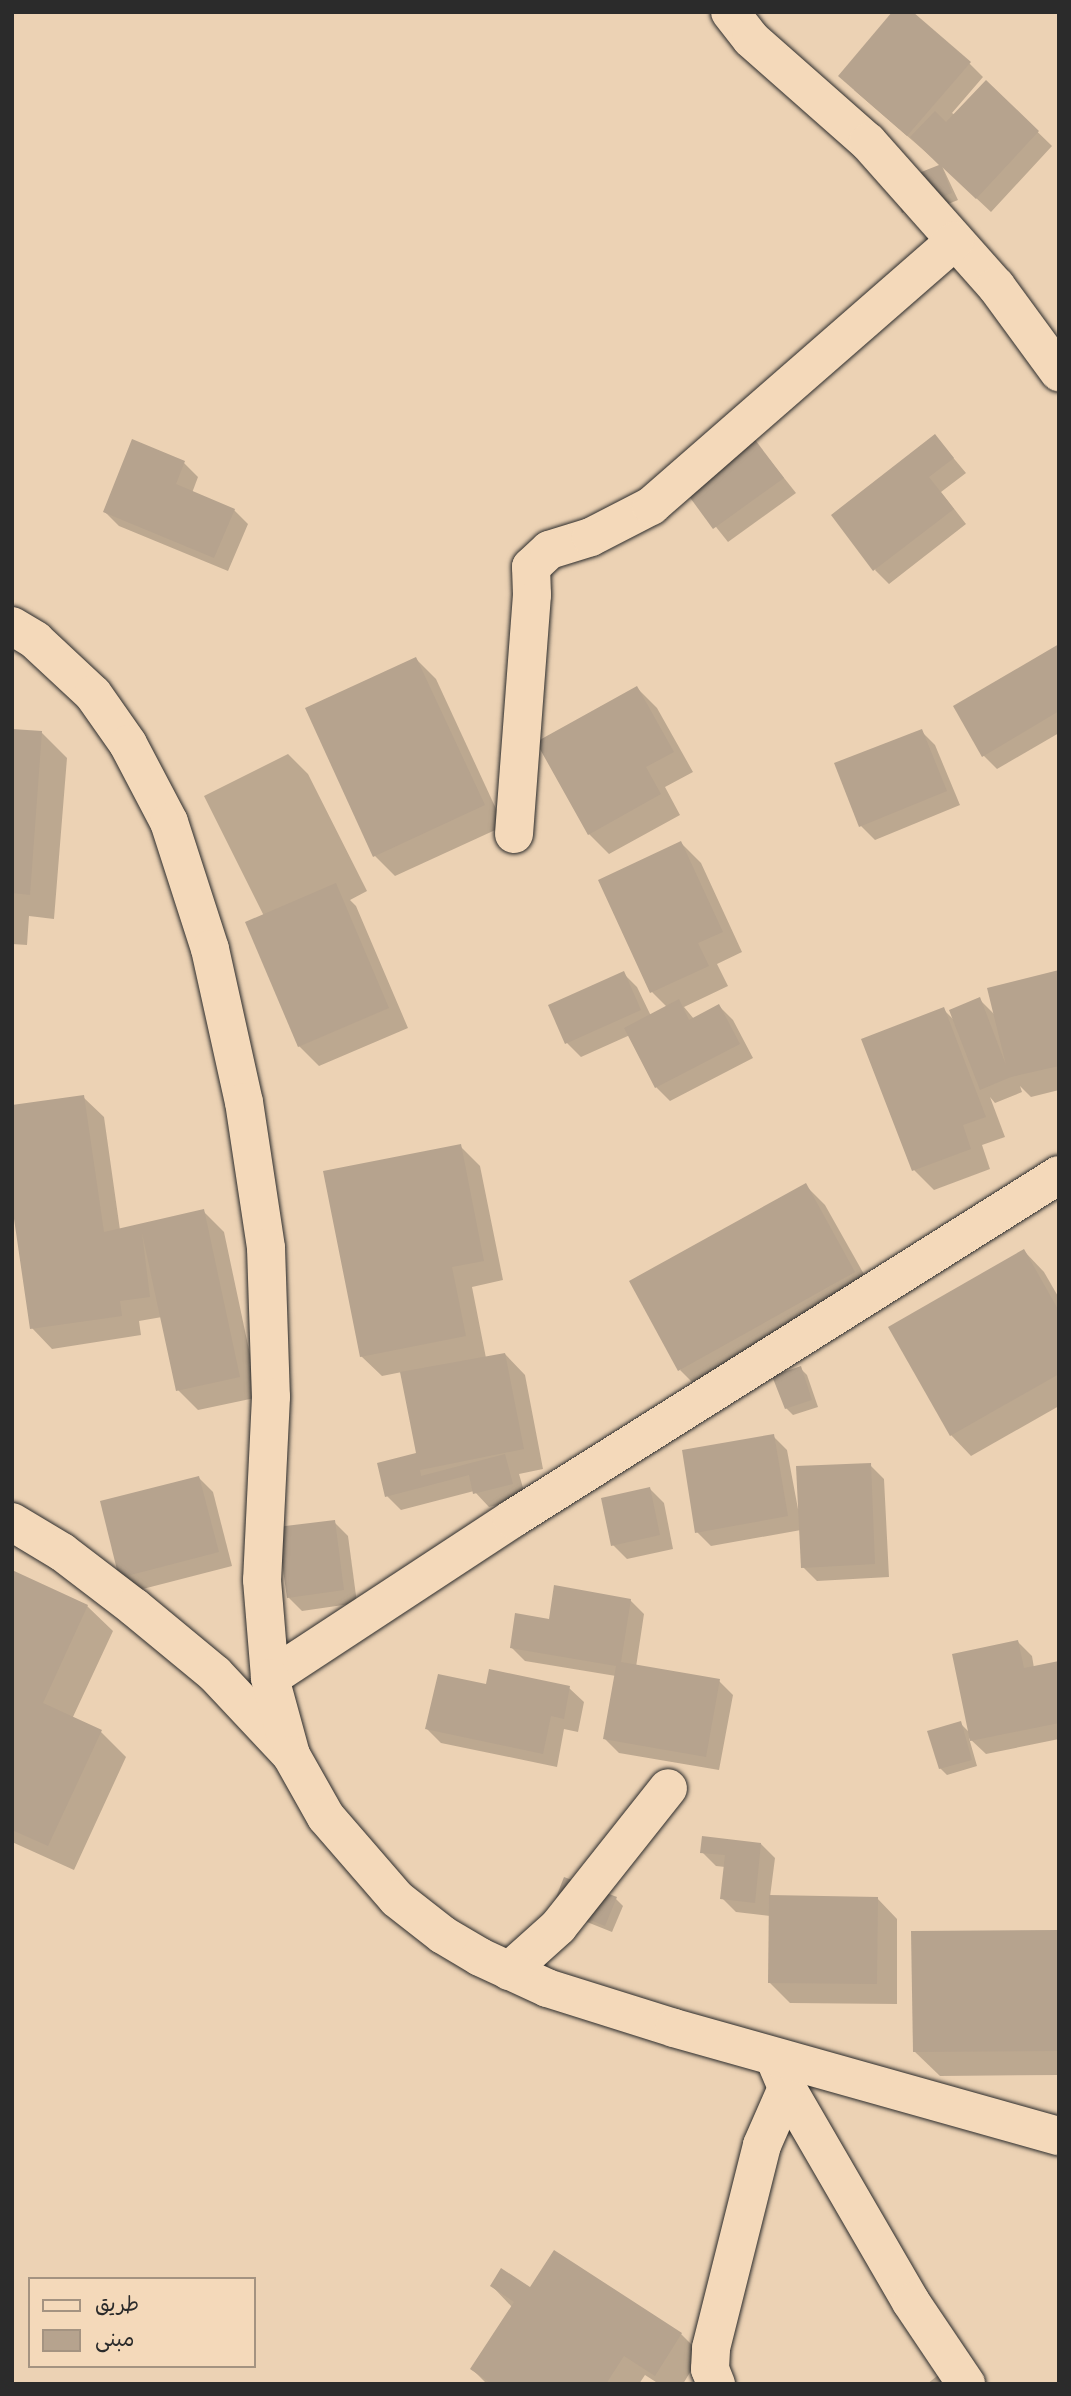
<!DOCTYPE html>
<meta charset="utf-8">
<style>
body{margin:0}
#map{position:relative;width:1071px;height:2396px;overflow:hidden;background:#ecd2b4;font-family:"Shantell Sans","Playpen Sans Arabic",sans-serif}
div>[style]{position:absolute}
.shadow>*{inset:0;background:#0003}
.building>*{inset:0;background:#b6a38e}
.roads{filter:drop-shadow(0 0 2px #2b2b2b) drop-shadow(0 0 2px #2b2b2b)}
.minor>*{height:38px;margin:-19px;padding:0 19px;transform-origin:19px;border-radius:19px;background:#f4d9ba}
.major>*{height:38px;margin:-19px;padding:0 19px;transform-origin:19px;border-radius:19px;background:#f4d9ba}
span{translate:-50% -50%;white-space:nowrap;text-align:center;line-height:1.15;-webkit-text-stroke:6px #f4d9ba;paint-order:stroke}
.frame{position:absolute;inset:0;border:14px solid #2b2b2b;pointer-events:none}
.legend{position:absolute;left:28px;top:2277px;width:228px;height:91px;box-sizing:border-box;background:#f4d9ba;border:2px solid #a49381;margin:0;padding:9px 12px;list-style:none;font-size:21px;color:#2b2b2b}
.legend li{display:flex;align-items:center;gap:14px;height:35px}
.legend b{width:35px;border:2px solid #a49381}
</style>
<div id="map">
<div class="shadow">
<i style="clip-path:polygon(969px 63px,983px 77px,952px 113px,955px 115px,986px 82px,1052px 146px,991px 212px,942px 166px,958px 200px,911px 219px,904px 212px,942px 166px,854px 90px)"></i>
<i style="clip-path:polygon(935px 436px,966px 473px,941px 492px,966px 524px,889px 584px,875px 570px)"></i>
<i style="clip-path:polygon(753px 439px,796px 493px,728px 542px,685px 488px)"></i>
<i style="clip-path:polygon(133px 442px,184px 463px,198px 477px,192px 493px,234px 510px,248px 524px,228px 571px,119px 526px,105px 512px)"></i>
<i style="clip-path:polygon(1059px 646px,1059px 733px,997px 769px,983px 755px)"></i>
<i style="clip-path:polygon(416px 659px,436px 679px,504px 826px,395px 876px,375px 856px)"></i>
<i style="clip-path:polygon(637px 688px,657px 708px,693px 772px,665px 787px,680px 815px,609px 854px,589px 834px)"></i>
<i style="clip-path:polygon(12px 731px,42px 733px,67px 758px,54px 919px,29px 916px,27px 945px,12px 944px)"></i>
<i style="clip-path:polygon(921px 731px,935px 745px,960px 805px,875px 840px,861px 826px)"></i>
<i style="clip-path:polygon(288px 754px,308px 774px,367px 891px,350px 900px,356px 906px,408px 1028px,319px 1066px,299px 1046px,264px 916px,204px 796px)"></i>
<i style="clip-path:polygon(681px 843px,701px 863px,742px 952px,717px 964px,728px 986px,684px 1007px,694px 1019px,719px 1006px,733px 1020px,753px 1058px,670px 1101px,656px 1087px,630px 1035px,581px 1057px,567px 1043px,550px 1006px,623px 973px,637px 987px,651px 1016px,667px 1007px,652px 992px)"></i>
<i style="clip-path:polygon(1059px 972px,1059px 1090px,1031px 1097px,1020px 1086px,1022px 1092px,995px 1103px,990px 1097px,1005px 1137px,982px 1145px,990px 1169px,934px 1190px,914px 1170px,943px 1009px,955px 1021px,979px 999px,996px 1016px)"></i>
<i style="clip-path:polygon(83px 1097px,104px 1117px,120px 1230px,203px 1211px,224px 1232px,259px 1397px,198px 1410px,178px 1390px,162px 1317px,139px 1321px,141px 1335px,52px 1349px,32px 1328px)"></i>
<i style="clip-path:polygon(460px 1146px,480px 1166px,503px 1280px,472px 1287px,486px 1358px,505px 1354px,525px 1375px,543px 1469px,519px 1474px,526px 1498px,489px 1507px,474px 1491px,401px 1510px,387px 1496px,419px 1459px,402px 1372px,382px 1376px,361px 1356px)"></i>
<i style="clip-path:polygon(805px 1185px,825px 1205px,874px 1292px,700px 1390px,680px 1370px)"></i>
<i style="clip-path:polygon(1024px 1251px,1044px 1272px,1059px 1298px,1059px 1406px,971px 1456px,951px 1435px,890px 1328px)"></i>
<i style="clip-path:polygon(800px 1368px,807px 1375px,818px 1407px,793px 1415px,786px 1408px)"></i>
<i style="clip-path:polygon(773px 1436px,787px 1450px,798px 1509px,870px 1465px,884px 1479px,889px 1577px,817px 1581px,803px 1567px,801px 1530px,711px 1546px,697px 1532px)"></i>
<i style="clip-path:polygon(199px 1478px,213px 1492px,232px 1566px,135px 1591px,121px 1577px)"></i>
<i style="clip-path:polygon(650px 1489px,664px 1503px,673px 1549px,627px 1559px,613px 1545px)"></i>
<i style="clip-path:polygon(334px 1522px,348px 1536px,357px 1603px,302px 1611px,288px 1597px)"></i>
<i style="clip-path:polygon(12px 1572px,87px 1606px,113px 1631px,72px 1719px,101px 1732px,126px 1757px,74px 1870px,12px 1842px)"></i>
<i style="clip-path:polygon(630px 1600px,644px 1614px,636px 1667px,719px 1681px,733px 1695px,719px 1770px,619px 1753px,605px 1739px,616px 1676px,525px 1661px,511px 1647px,550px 1621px)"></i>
<i style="clip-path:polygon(1018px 1642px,1032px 1656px,1034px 1668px,1059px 1663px,1059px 1739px,986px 1754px,969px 1738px,977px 1766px,947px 1775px,940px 1768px,960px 1723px,970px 1733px)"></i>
<i style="clip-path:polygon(487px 1686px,569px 1688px,584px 1702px,578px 1732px,564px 1729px,557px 1767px,441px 1743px,427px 1729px)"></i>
<i style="clip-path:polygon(761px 1844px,775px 1858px,770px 1897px,877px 1898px,897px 1919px,897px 2004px,790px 2003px,770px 1983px,770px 1916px,736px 1912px,722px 1898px,725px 1867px,716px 1866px,702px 1852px)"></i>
<i style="clip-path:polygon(616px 1899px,623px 1906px,612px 1932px,562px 1912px)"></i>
<i style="clip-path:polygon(1059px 1932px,1059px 2075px,940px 2076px,914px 2051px)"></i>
<i style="clip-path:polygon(492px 2286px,530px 2290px,681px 2334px,701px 2354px,683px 2384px,659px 2384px,645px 2375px,639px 2384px,487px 2384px,472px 2369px,512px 2307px)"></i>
<i style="clip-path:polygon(941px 2373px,951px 2384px,927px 2384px)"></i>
</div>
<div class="building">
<i style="clip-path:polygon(892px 12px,913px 12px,971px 62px,907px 136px,838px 76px)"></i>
<i style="clip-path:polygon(986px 80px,1039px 131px,976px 199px,942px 167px,952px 193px,902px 213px,891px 184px,939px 165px,910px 137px,935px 111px,946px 122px)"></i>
<i style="clip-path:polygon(935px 434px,954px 458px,929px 477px,954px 509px,873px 571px,831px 515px)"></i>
<i style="clip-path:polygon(753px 437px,784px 478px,713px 529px,683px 488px)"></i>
<i style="clip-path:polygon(132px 439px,185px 461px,176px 484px,235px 509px,214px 558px,103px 512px)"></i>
<i style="clip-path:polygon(1059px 644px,1059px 711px,982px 757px,953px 706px)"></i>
<i style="clip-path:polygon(416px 657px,485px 805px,373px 857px,305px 708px)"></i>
<i style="clip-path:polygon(637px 686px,674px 752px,646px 767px,661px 794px,588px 835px,536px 742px)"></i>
<i style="clip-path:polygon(12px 729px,42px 731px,30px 895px,12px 893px)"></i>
<i style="clip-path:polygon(922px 729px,947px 791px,859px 827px,834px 763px)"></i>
<i style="clip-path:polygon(681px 841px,723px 932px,698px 943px,709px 966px,650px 993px,598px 880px)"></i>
<i style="clip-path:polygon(336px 883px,389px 1008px,298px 1047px,245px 922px)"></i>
<i style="clip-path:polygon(1059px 970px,1059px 1066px,1011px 1077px,980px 1090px,949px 1010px,980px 997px,1006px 1065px,987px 988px)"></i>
<i style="clip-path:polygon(624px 971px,641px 1010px,565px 1044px,548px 1005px)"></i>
<i style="clip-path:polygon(679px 999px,689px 1020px,719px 1004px,740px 1044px,655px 1088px,624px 1028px)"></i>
<i style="clip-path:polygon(944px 1007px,986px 1117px,963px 1125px,971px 1149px,912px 1171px,861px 1039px)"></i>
<i style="clip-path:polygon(84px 1095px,104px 1232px,204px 1209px,240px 1377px,176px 1391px,142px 1233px,150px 1297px,120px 1301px,122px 1316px,30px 1329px,12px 1205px,12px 1105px)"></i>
<i style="clip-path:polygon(461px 1144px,484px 1261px,452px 1267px,466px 1336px,360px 1357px,323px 1171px)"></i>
<i style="clip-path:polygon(806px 1183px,855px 1272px,678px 1371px,629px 1281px)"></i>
<i style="clip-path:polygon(1024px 1249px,1059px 1311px,1059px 1374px,950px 1436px,888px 1327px)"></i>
<i style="clip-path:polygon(505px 1353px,524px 1449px,420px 1470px,421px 1476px,505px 1454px,513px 1484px,473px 1494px,469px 1475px,385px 1497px,377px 1463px,416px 1453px,400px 1372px)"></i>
<i style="clip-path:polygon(801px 1366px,812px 1400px,785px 1409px,772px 1376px)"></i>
<i style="clip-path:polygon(774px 1434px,788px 1516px,695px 1533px,682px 1450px)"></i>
<i style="clip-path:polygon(871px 1463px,875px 1564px,801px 1568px,796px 1466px)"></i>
<i style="clip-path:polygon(199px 1476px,219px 1552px,119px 1578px,100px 1501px)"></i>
<i style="clip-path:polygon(650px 1487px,660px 1535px,611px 1546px,601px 1498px)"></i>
<i style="clip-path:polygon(335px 1520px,344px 1590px,287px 1598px,277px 1527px)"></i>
<i style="clip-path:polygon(12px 1570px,88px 1605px,43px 1703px,102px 1730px,48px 1846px,12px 1830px)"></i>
<i style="clip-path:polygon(554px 1585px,631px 1599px,621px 1662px,720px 1679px,706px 1757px,603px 1739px,616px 1666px,510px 1648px,515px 1613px,549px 1619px)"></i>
<i style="clip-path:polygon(1018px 1640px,1024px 1668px,1059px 1661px,1059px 1723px,970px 1741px,952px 1654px)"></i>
<i style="clip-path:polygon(489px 1669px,570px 1686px,564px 1719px,551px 1716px,543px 1754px,425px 1729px,438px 1674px,486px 1684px)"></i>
<i style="clip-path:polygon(961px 1721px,972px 1760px,939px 1769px,927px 1731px)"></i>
<i style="clip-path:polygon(702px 1836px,761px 1843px,755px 1903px,720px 1899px,725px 1855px,700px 1853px)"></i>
<i style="clip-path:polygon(564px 1877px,617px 1897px,605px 1926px,553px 1905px)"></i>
<i style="clip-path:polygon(769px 1895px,878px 1897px,877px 1984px,768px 1983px)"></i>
<i style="clip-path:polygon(1059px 1930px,1059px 2051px,913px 2052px,911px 1931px)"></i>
<i style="clip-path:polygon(554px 2250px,682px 2333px,655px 2376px,624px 2356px,606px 2384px,492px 2384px,470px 2369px,514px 2302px,490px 2286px,501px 2268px,530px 2287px)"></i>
</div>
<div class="roads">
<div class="minor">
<i style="left:730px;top:12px;width:34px;rotate:52deg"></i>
<i style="left:751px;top:39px;width:156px;rotate:41.4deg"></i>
<i style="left:868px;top:142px;width:193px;rotate:48.4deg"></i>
<i style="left:996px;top:286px;width:107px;rotate:53.8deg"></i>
<i style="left:514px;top:834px;width:240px;rotate:-85.7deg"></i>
<i style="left:532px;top:595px;width:28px;rotate:-92deg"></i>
<i style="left:531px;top:567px;width:25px;rotate:-43deg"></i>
<i style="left:549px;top:550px;width:44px;rotate:-17.2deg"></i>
<i style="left:591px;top:537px;width:68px;rotate:-27.3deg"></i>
<i style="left:651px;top:506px;width:403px;rotate:-41.1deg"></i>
<i style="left:12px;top:1522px;width:58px;rotate:31deg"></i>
<i style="left:62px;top:1552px;width:91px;rotate:37.4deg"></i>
<i style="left:134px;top:1607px;width:105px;rotate:39.6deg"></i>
<i style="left:215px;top:1674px;width:111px;rotate:46.8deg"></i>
<i style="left:270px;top:1678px;width:290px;rotate:-33.3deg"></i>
<i style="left:512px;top:1519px;width:646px;rotate:-32.17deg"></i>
<i style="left:509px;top:1971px;width:66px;rotate:-41.9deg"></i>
<i style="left:558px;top:1927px;width:177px;rotate:-51.6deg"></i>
<i style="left:774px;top:2057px;width:34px;rotate:67deg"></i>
<i style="left:787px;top:2088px;width:247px;rotate:59.9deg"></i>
<i style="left:911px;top:2302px;width:99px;rotate:56.1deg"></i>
<i style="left:716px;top:2384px;width:16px;rotate:-112deg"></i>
<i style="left:710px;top:2369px;width:21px;rotate:-87deg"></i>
<i style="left:711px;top:2348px;width:209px;rotate:-75.9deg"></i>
<i style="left:762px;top:2145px;width:62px;rotate:-66.3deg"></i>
</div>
<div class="major">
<i style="left:12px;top:626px;width:27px;rotate:31deg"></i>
<i style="left:35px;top:640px;width:79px;rotate:43deg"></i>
<i style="left:93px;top:694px;width:61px;rotate:55deg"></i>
<i style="left:128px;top:744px;width:88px;rotate:62.3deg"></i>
<i style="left:169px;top:822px;width:133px;rotate:72.1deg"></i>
<i style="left:210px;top:949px;width:157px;rotate:77.5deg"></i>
<i style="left:244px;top:1102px;width:148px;rotate:81.4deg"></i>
<i style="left:266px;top:1248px;width:149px;rotate:88.1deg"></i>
<i style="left:271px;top:1397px;width:183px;rotate:92.8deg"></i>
<i style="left:262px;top:1580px;width:98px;rotate:85.3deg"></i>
<i style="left:270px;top:1678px;width:80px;rotate:74.7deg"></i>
<i style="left:291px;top:1755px;width:71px;rotate:60.6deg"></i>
<i style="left:326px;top:1817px;width:108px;rotate:49.1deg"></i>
<i style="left:397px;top:1899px;width:58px;rotate:38deg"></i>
<i style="left:443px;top:1935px;width:43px;rotate:30.7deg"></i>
<i style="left:480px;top:1957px;width:74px;rotate:24.8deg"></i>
<i style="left:547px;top:1988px;width:133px;rotate:17.5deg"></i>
<i style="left:674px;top:2028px;width:400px;rotate:15.7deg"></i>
</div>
</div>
<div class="frame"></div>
<ul class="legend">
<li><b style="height:9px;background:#f4d9ba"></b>طريق</li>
<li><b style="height:19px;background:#b6a38e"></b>مبنى</li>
</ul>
</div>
